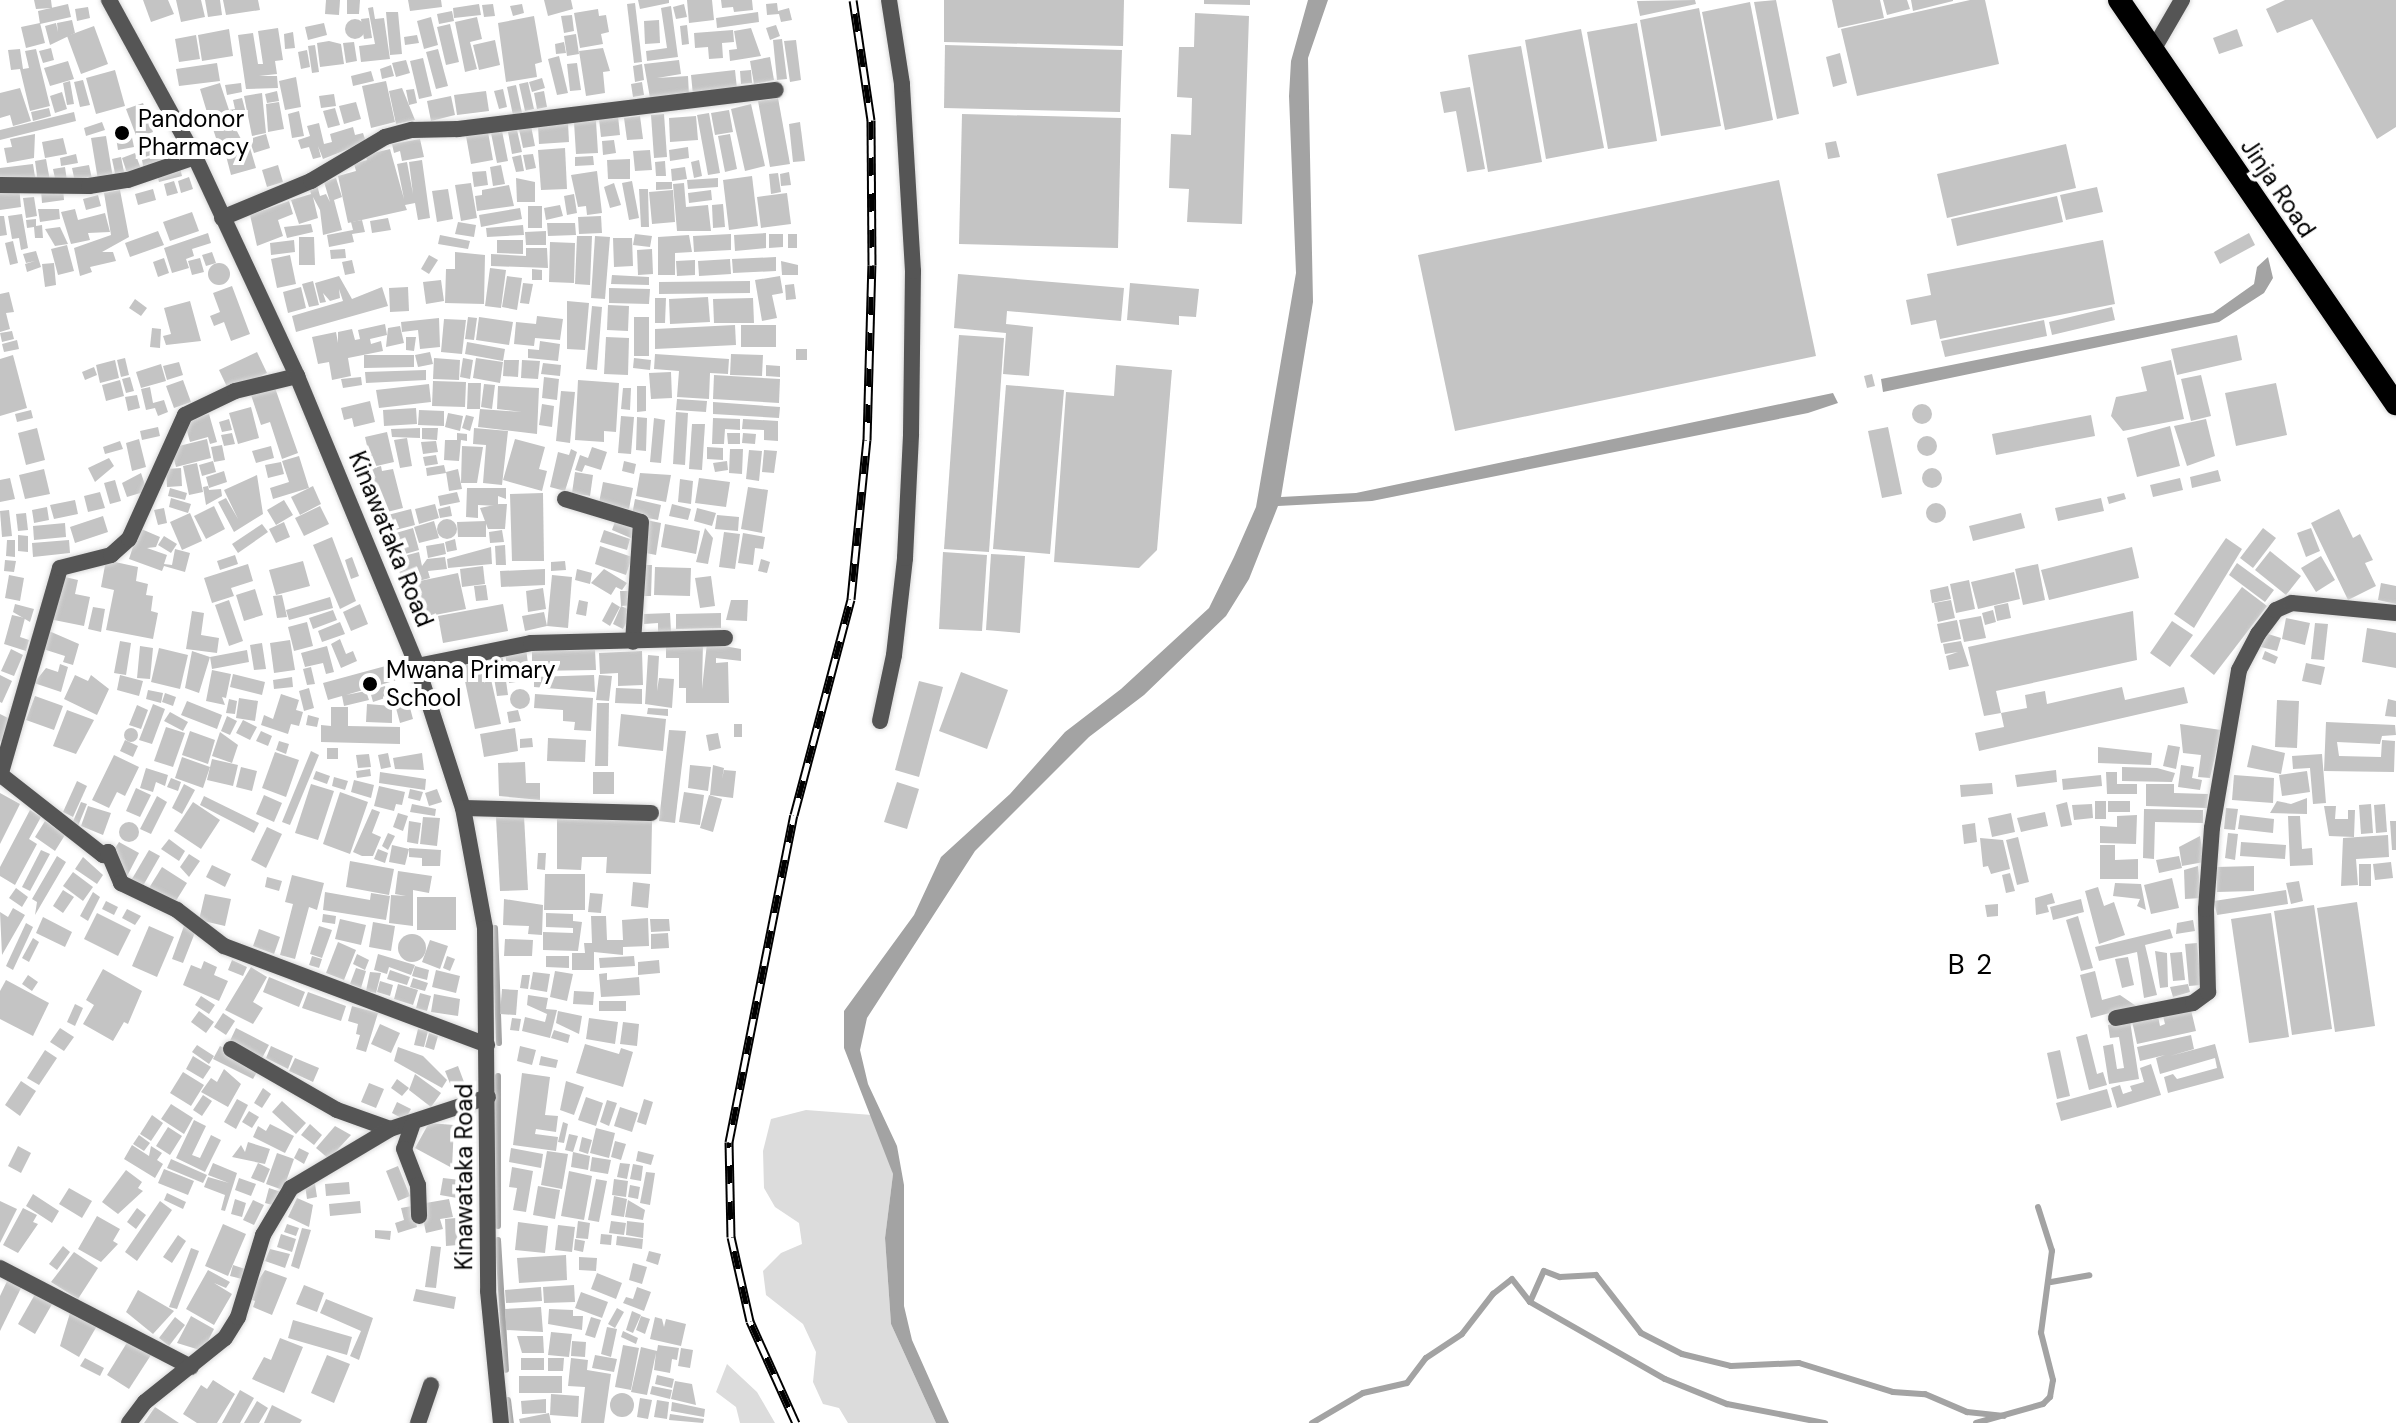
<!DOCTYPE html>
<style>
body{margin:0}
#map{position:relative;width:2396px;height:1423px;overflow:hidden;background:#fff;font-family:"DM Sans",sans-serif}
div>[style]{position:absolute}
.green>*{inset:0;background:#dcdcdc}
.water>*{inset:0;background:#a3a3a3}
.stream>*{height:6px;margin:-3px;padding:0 3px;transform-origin:3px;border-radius:3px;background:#a3a3a3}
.building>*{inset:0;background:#c4c4c4}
.round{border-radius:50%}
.roads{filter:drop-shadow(0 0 2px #dbdbdb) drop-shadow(0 0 2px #dbdbdb)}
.minor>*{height:16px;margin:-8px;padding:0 8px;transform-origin:8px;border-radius:8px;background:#555}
.tertiary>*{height:16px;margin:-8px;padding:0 8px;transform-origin:8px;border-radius:8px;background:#555}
.trunk>*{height:22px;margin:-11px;padding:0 11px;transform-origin:11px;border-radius:11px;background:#000}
.rail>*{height:9px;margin-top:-4.5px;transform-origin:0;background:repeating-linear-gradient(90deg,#fff 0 18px,#000 0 36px);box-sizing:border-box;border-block:2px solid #000}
.dots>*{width:22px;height:22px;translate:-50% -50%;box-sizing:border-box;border:4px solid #fff;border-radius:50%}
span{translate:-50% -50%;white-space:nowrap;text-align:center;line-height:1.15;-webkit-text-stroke:8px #fff;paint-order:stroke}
.poi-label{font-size:24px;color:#000}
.left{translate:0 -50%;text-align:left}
.street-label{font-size:24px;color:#000}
.quarter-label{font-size:28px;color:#000;letter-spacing:2px}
</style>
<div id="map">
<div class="green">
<i style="clip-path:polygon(806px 1110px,872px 1115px,886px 1148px,893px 1174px,885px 1238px,891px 1324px,936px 1423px,848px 1423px,839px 1408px,823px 1404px,813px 1382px,816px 1352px,803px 1324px,766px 1295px,763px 1271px,781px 1253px,802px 1244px,799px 1223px,775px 1207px,764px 1188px,763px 1151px,771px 1119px)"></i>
<i style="clip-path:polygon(727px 1364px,757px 1392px,775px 1423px,740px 1423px,736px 1407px,716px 1392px)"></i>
</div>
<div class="water">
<i style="clip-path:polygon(1308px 0,1328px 0,1308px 58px,1313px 302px,1281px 497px,1356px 493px,1833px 393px,1838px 403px,1808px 413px,1372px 501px,1278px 506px,1249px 579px,1226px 616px,1144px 695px,1089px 737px,975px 851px,867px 1018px,860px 1050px,868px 1084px,897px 1146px,904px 1185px,904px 1306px,912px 1340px,949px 1423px,936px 1423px,891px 1324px,885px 1238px,893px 1174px,844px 1048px,844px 1011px,914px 915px,941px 857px,1010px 794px,1065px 732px,1121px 689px,1209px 608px,1234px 557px,1256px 507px,1296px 273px,1289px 96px,1291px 61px)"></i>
<i style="clip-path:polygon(2268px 257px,2273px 278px,2264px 293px,2219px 322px,1883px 392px,1881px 379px,2213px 313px,2254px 284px,2257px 267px)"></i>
</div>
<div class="stream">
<i style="left:495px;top:928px;width:115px;rotate:88deg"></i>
<i style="left:498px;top:1076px;width:150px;rotate:90deg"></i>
<i style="left:498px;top:1240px;width:130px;rotate:86.5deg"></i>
<i style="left:2051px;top:1282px;width:39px;rotate:-10deg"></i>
<i style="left:1530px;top:1302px;width:34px;rotate:-66deg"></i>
<i style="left:1544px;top:1271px;width:17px;rotate:21deg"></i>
<i style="left:1560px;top:1277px;width:36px;rotate:-3deg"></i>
<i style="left:1596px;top:1275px;width:73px;rotate:52.2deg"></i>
<i style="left:1641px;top:1333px;width:46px;rotate:27.1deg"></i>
<i style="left:1682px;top:1354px;width:50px;rotate:13.8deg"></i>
<i style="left:1731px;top:1366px;width:68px;rotate:-2.5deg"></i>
<i style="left:1799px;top:1363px;width:98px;rotate:17.1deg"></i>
<i style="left:1893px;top:1392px;width:32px;rotate:4deg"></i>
<i style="left:1925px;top:1394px;width:46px;rotate:23.2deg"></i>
<i style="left:1967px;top:1412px;width:37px;rotate:6deg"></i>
<i style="left:508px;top:1400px;width:23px;rotate:83deg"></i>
<i style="left:1312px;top:1423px;width:59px;rotate:-30.5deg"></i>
<i style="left:1363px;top:1393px;width:45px;rotate:-12.8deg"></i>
<i style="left:1407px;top:1383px;width:31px;rotate:-53deg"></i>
<i style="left:1426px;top:1358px;width:43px;rotate:-33.7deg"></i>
<i style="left:1462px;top:1334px;width:51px;rotate:-52.2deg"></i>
<i style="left:1493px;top:1294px;width:24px;rotate:-38deg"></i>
<i style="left:1512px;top:1279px;width:29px;rotate:52deg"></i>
<i style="left:1530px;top:1302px;width:155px;rotate:29.7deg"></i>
<i style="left:1665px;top:1379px;width:67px;rotate:22deg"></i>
<i style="left:1727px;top:1404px;width:100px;rotate:11deg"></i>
<i style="left:1976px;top:1423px;width:70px;rotate:-15.8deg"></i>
<i style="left:2043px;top:1404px;width:10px;rotate:-45deg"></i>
<i style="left:2050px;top:1397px;width:17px;rotate:-80deg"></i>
<i style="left:2053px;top:1380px;width:49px;rotate:-104.3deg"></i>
<i style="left:2041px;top:1333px;width:83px;rotate:-82.4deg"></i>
<i style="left:2052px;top:1251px;width:46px;rotate:-107.7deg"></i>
</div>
<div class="building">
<i style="clip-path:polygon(34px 0,51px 0,52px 8px,36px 9px)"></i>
<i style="clip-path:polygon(143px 0,168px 0,174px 14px,151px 22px)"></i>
<i style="clip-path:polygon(176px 0,201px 0,205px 17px,181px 22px)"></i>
<i style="clip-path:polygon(205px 0,220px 0,222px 15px,208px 17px)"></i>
<i style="clip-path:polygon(223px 0,258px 0,260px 10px,226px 15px)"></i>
<i style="clip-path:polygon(326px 0,340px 0,339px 15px,325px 14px)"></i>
<i style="clip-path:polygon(347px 0,360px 0,359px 14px,347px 14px)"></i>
<i style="clip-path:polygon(408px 0,441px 0,442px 7px,410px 11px)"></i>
<i style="clip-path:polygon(544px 0,571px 0,573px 9px,548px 16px)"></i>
<i style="clip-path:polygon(638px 0,669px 0,669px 3px,640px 9px)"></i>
<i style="clip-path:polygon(687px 0,712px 0,714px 20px,689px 23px)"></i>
<i style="clip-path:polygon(721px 0,752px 0,753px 10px,734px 12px,733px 7px,722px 8px)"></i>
<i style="clip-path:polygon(944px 0,1124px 0,1123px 46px,944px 42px)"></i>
<i style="clip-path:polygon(1204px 0,1250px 0,1250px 5px,1204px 4px)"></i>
<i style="clip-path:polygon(1695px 0,1696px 4px,1640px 16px,1637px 1px)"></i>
<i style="clip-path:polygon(1776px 0,1799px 114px,1777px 119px,1754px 2px)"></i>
<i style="clip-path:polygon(1832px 0,1880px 0,1884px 18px,1838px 28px)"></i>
<i style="clip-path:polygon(1883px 0,1907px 0,1910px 9px,1887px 15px)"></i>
<i style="clip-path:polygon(1911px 0,1953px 0,1953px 1px,1913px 11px)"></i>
<i style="clip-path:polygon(1970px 0,1985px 0,1999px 64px,1857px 96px,1841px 29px)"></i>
<i style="clip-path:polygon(2285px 0,2396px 0,2396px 127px,2377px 139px,2312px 19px,2277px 33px,2266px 9px)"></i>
<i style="clip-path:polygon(1750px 2px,1773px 120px,1725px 130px,1702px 12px)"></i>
<i style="clip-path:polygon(635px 3px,642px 62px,634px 63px,627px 4px)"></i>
<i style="clip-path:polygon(777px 3px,778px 11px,789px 8px,792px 20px,781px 22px,779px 14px,767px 15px,766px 4px)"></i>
<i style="clip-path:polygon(68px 4px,71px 17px,40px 24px,38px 11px)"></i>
<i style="clip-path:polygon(479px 4px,481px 15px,454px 18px,453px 8px)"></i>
<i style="clip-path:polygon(493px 4px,495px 16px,484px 17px,482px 5px)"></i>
<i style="clip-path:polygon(522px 4px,524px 13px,513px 16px,510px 6px)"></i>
<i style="clip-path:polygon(684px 4px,687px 17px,676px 19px,673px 7px)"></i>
<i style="clip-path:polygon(671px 6px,678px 57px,647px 61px,646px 51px,667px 48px,661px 8px)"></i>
<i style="clip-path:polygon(88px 7px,90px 18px,77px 21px,75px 9px)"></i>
<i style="clip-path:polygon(373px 7px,375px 19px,384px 18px,390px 59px,361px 62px,359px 46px,375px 44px,368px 8px)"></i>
<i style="clip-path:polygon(1699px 8px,1721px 126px,1661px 136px,1640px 20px)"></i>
<i style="clip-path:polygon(598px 9px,599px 16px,606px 15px,609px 32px,601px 34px,603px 44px,580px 48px,574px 13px)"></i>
<i style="clip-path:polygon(452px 11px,454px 21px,439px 24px,437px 14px)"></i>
<i style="clip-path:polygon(386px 12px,398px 12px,402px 54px,390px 55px)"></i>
<i style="clip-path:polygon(758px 12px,759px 22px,717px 28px,716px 18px)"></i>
<i style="clip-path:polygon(1195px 13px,1249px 16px,1242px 224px,1187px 222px,1189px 189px,1169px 188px,1171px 134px,1191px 135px,1192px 98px,1177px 97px,1179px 47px,1194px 47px)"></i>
<i style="clip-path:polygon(572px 15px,574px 31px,564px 33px,561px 16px)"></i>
<i style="clip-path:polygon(534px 16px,542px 62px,535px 64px,537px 77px,506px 82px,498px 23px)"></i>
<i style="clip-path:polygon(431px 17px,438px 45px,424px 49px,417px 21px)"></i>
<i style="clip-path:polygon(477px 17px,482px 39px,470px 42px,477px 69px,465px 72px,455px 22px)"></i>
<i style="clip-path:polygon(369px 18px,372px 38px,364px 39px,361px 19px)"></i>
<i class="round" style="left:345px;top:19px;width:20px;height:20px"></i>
<i style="clip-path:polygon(72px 20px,75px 33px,50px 45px,45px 26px,56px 23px,58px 32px,57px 23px)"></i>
<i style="clip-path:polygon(659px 20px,660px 43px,645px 44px,644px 21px)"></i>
<i style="clip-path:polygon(40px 23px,45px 43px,26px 48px,21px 27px)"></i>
<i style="clip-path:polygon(324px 23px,327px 35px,308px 40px,305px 27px)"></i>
<i style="clip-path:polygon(1637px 23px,1657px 141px,1608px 149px,1587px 32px)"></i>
<i style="clip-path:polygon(450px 24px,459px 62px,446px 65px,437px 27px)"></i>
<i style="clip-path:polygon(687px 25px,689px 44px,682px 45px,680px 26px)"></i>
<i style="clip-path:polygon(776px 25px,780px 36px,770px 40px,766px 28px)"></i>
<i style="clip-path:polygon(94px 26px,108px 64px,81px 74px,67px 36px)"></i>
<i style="clip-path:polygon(278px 28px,283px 60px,275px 61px,277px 74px,259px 76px,277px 76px,278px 88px,246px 89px,238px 35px,253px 33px,258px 64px,263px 64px,258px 31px)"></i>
<i style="clip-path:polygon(751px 28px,761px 56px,730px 61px,729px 50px,737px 49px,734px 31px)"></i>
<i style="clip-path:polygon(229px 29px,233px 56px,202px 61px,198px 35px)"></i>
<i style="clip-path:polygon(1581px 29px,1604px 148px,1546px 159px,1525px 40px)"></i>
<i style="clip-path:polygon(2237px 29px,2243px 46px,2219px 54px,2213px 38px)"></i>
<i style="clip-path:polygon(733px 30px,734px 42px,722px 43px,723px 58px,709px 59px,708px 47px,695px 48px,694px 33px)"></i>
<i style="clip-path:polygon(293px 32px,295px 48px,285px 49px,284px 34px)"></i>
<i style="clip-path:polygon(576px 34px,579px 54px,567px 56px,564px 36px)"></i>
<i style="clip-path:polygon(196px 35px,200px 59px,179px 62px,175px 39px)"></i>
<i style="clip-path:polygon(417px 35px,419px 43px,405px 45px,404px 37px)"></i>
<i style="clip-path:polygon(782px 39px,787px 79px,777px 80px,773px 40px)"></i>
<i style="clip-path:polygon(495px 40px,500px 65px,479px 70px,473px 45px)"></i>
<i style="clip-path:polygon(796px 40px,801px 80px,790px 82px,784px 41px)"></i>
<i style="clip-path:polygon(329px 41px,341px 44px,344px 64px,320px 67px,317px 43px)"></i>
<i style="clip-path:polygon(354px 42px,357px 61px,346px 63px,343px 43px)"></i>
<i style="clip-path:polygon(564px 42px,566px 53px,556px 54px,555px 44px)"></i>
<i style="clip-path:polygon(315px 45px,319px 72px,312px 73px,308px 46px)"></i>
<i style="clip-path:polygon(945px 45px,1122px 50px,1120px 112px,944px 108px)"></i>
<i style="clip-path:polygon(1521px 46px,1542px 162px,1488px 172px,1468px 55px)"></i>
<i style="clip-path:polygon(51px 48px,54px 60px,43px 63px,39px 51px)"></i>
<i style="clip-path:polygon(603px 48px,610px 71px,603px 72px,605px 93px,586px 96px,579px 51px)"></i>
<i style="clip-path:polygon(20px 49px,23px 69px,29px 68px,25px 51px,36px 49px,50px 106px,30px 111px,20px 69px,11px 70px,8px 50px)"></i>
<i style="clip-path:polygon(438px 49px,448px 86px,436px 89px,426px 52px)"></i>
<i style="clip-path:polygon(307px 50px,310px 67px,301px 69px,298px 52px)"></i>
<i style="clip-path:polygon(1840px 53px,1847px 83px,1833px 87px,1826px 57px)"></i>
<i style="clip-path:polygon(559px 56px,568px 93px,557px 95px,548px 59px)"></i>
<i style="clip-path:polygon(770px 57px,774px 80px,754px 84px,750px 61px)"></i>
<i style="clip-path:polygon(423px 58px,432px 96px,419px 99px,410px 61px)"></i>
<i style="clip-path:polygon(406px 60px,410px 73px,396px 77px,392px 63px)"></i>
<i style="clip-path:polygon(679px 60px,681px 74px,657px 78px,688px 76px,689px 96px,650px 98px,644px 64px)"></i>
<i style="clip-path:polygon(68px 61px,74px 79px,50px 86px,44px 68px)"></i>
<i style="clip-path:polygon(217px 63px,220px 81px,179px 86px,176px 69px)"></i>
<i style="clip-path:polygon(577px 63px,581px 90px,570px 91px,567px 64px)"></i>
<i style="clip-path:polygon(642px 64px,644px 80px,635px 82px,633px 66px)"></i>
<i style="clip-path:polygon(391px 65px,394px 76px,382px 79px,380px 69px)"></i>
<i style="clip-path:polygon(115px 70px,125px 106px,96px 114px,86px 78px)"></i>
<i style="clip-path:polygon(735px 70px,737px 89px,693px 95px,691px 75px)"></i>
<i style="clip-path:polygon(751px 70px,752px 83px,741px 84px,740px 71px)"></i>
<i style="clip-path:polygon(371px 71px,374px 81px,353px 86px,351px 76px)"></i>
<i style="clip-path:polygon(296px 77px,301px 107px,285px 110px,279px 81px)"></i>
<i style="clip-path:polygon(542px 78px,545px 88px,532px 92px,529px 82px)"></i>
<i style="clip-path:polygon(83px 80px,90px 105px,80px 107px,74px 82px)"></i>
<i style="clip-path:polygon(70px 81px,74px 104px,67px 105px,63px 83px)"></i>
<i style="clip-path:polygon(386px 81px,395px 122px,371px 128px,362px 86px)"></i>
<i style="clip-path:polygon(528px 82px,534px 109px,525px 111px,519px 84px)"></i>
<i style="clip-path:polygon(642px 82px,644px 95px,633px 97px,631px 84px)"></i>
<i style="clip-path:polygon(220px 83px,229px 110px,235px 109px,233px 100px,242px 98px,247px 117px,231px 120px,230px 113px,209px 119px,200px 89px)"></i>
<i style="clip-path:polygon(241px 83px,242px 92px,227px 95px,225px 85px)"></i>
<i style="clip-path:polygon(516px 85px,522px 113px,513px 115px,507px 87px)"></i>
<i style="clip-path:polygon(1470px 87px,1485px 169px,1467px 172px,1456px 111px,1444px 113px,1440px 92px)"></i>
<i style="clip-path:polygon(20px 88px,31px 121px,13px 126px,10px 115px,0 118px,0 93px)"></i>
<i style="clip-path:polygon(402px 88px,415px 120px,396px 124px,389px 91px)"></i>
<i style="clip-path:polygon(414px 89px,417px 103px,409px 105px,406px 90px)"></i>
<i style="clip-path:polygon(503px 89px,507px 107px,499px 109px,494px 91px)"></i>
<i style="clip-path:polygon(277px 91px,279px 101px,267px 103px,265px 94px)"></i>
<i style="clip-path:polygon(486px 91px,489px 111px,457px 115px,454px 95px)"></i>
<i style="clip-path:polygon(544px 91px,547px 107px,537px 109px,534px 93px)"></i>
<i style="clip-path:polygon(62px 92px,67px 109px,55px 113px,50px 96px)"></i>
<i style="clip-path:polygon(262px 93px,266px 133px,252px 136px,244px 96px)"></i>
<i style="clip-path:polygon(334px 94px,336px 106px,321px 108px,319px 96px)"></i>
<i style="clip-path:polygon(451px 96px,455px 115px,431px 121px,427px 101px)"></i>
<i style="clip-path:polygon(778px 98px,790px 164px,770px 167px,758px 101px)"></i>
<i style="clip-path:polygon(279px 102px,284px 129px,268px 132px,266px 104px)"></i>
<i style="clip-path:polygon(356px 102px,361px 119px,344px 124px,339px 106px)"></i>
<i style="clip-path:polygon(143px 103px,153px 132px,137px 138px,126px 109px)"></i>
<i style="clip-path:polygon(751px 104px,765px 166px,745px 171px,731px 109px)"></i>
<i style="clip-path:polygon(49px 108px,51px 116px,33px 121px,31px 112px)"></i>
<i style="clip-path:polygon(335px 108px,340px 125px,328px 128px,323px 111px)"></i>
<i style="clip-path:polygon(729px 110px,733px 132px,715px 135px,711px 113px)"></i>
<i style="clip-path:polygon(299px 111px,304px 136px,292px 138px,288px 114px)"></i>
<i style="clip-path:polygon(74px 112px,76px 121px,0 140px,0 130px)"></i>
<i style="clip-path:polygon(709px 113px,720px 173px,708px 175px,697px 115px)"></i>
<i style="clip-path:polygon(664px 114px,667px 157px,654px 158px,651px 115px)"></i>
<i style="clip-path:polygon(962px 114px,1121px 118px,1118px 248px,959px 244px)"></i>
<i style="clip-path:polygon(229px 116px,241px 139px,219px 147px,211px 123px)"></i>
<i style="clip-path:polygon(618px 116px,620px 135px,601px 137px,599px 119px)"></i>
<i style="clip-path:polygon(640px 116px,643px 139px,627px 140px,624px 118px)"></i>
<i style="clip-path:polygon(696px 116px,698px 140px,670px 142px,669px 118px)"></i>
<i style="clip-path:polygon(596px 121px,598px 153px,576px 154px,574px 122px)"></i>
<i style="clip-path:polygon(102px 122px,105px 130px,86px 136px,84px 128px)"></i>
<i style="clip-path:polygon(800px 122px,805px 161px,793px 162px,789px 124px)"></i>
<i style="clip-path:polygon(319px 123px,324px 144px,332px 142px,330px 134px,353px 127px,355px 135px,363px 133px,366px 142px,323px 159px,318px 146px,321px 157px,313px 159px,309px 147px,301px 149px,298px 140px,310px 136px,307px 126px)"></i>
<i style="clip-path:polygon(568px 123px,569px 142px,539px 144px,538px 125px)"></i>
<i style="clip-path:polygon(531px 126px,535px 146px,523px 148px,519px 129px)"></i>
<i style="clip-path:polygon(130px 128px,134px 147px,118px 150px,115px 131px)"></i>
<i style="clip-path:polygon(517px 130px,522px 152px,512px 154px,508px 132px)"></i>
<i style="clip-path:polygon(502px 131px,508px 161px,497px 163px,491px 133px)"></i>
<i style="clip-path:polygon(488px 132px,493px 160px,471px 164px,466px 136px)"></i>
<i style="clip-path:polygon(35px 134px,34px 158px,7px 163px,4px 148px,12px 147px,10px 139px)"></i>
<i style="clip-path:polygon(266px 134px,270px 148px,254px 153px,249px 139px)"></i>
<i style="clip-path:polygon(730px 134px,737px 169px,725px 172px,718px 136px)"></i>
<i style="clip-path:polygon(106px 136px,113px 178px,98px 180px,91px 138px)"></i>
<i style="clip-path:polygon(63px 138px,67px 154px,45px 158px,42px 142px)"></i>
<i style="clip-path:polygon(420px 139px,424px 157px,402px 161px,400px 151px,394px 153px,392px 144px)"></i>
<i style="clip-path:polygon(614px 140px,616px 153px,603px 155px,602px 141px)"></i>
<i style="clip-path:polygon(248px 141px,256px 168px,231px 175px,224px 148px)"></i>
<i style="clip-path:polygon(1836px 141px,1840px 157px,1828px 159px,1825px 143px)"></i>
<i style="clip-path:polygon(158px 144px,160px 152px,139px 159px,137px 151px)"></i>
<i style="clip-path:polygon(2066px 144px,2076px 188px,1947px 218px,1937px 174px)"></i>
<i style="clip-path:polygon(688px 147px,689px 158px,670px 161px,669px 150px)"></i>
<i style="clip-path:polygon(565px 148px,567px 189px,541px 190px,538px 150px)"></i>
<i style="clip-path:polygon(390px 149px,404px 199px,397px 164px,407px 162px,413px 194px,409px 162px,422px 160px,430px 218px,418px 220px,415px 203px,405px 205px,407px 210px,348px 223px,338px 176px,356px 171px,354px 164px,367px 160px,365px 155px)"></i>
<i style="clip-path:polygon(650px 150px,652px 170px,635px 171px,633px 151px)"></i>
<i style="clip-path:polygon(135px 153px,141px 169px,127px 173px,122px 158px)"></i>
<i style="clip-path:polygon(76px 154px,78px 163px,61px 166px,60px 158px)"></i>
<i style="clip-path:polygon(533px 154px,536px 168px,526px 170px,523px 155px)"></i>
<i style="clip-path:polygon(162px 155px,164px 166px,144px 171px,142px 160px)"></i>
<i style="clip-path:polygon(521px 155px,524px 171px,516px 172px,512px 157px)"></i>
<i style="clip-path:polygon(593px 156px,594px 165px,575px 166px,575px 157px)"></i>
<i style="clip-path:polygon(121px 157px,125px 177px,116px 178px,112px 159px)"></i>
<i style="clip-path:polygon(46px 159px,50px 181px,38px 183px,35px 161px)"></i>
<i style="clip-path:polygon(630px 159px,630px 179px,608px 179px,607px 160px)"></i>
<i style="clip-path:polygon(699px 160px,702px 176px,694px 178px,691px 162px)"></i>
<i style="clip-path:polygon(665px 161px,666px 176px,656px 176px,655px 162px)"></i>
<i style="clip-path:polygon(33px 164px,35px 177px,0 181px,0 168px)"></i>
<i style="clip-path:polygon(89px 165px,92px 179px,75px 182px,72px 168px)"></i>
<i style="clip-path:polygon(278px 165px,283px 182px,267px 187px,262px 170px)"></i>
<i style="clip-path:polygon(501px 165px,505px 184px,493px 186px,490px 167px)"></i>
<i style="clip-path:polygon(65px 167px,67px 181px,56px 183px,53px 169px)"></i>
<i style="clip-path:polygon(685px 167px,687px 179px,672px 181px,671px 169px)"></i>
<i style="clip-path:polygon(180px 168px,182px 176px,159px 182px,157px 175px)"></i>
<i style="clip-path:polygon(486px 171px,488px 185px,474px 187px,472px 172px)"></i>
<i style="clip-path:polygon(597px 171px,602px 213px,587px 215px,586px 206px,578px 207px,571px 175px)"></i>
<i style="clip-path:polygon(789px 172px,791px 185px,781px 186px,780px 174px)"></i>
<i style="clip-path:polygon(778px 173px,781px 192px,771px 194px,769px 174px)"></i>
<i style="clip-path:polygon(752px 176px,758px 226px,729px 230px,723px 180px)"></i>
<i style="clip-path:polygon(189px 177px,193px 189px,181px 193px,178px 181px)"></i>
<i style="clip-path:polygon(336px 178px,342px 197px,334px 200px,342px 230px,323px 235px,320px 210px,313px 197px,318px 218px,299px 224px,291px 200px,311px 194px,309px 187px,317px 185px,320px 196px,326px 194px,330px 202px,324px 182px)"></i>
<i style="clip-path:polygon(516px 178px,535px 182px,535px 202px,517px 202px)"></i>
<i style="clip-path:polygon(718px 178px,718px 187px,688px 189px,687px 180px)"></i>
<i style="clip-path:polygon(1779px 180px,1816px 356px,1455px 431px,1418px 255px)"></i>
<i style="clip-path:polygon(174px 181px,178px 193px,167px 196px,164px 184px)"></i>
<i style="clip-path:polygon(632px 181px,639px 218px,629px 220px,622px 183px)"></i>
<i style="clip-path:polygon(656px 182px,672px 182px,672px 189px,656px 190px)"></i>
<i style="clip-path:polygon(471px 183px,477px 218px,461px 221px,455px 185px)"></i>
<i style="clip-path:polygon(614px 183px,621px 205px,610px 208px,604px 187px)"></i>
<i style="clip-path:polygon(684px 183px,686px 207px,708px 205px,711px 231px,677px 231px,673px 184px)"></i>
<i style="clip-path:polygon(509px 185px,514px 206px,477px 211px,475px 196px,482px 195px,482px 190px)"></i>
<i style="clip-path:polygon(19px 186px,21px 207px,0 210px,0 189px)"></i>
<i style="clip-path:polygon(2097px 187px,2103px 212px,2066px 220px,2060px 195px)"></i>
<i style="clip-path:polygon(63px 188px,64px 200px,42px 203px,41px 190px)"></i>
<i style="clip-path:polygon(153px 189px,156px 200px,138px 205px,135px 194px)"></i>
<i style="clip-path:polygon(448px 189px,453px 219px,437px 222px,432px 191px)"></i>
<i style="clip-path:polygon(639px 189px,648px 189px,649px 227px,641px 227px)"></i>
<i style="clip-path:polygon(120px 190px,129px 237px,102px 252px,113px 252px,116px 261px,90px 267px,92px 272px,80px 276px,74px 248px,111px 235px,104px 193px)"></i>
<i style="clip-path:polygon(673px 190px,675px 222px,652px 224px,649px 192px)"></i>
<i style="clip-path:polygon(711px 190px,712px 200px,689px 203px,688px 193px)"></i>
<i style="clip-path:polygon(787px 193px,791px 224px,761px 228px,757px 197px)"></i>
<i style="clip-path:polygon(574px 194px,577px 213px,567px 215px,564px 196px)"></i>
<i style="clip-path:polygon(98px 195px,101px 206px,86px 210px,83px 199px)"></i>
<i style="clip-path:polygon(2057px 196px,2063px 222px,1957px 246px,1951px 219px)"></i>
<i style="clip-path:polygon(34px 197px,37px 216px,26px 218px,23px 198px)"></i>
<i style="clip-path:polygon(289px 201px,293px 214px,278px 220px,283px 236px,257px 246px,250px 215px)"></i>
<i style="clip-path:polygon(723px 204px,725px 227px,713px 228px,712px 205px)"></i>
<i style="clip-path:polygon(560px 205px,563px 216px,546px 220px,544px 208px)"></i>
<i style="clip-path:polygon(528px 206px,542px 206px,542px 228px,528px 228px)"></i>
<i style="clip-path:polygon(520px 208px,522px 219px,481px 227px,479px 215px)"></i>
<i style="clip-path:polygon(38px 209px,59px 209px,60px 219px,40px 222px)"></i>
<i style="clip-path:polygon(75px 209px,78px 220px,105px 213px,110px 232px,88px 233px,90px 240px,71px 244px,61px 212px)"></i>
<i style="clip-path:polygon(192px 212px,199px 231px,170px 241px,163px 222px)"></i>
<i style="clip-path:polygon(22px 214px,28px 248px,21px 250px,19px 238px,12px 239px,8px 216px)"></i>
<i style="clip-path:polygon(0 216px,4px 216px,7px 235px,0 236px)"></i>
<i style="clip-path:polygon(601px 216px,602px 233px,579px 234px,578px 217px)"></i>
<i style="clip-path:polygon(388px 218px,391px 230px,372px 233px,370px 221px)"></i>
<i style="clip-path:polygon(36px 219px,36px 226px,42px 225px,43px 238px,35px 238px,34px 227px,27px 228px,26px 220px)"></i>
<i style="clip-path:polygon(362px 220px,365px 232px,352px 234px,354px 242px,329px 247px,327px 235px,353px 230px,351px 222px)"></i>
<i style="clip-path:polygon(458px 222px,476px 225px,474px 237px,455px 234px)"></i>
<i style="clip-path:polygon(547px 223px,575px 223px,576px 235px,548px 236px)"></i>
<i style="clip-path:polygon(311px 224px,313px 232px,287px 238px,284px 227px)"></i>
<i style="clip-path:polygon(523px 225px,524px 235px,487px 237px,486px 228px)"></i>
<i style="clip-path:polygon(60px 227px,68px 244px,55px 246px,45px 229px)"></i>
<i style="clip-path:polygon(158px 231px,164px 245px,130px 257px,125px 243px)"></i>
<i style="clip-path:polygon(546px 231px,546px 245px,526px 245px,525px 232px)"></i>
<i style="clip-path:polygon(208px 233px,211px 243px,192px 249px,194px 256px,186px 259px,189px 268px,172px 273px,164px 248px)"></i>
<i style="clip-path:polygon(766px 233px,766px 248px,735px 251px,734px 235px)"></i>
<i style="clip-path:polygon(2249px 233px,2255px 245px,2220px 264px,2214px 252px)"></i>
<i style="clip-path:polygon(635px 234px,652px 236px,650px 247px,633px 245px)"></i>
<i style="clip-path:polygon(731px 234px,731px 250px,694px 252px,693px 236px)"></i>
<i style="clip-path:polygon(769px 234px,783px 234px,783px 247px,769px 248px)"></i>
<i style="clip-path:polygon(788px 234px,797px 234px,797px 248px,788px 248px)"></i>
<i style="clip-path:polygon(440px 235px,470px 241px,468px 249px,438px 244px)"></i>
<i style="clip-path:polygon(689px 235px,692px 252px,675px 253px,675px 275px,658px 275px,658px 237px)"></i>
<i style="clip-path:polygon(577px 236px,592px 236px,590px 285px,575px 284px)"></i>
<i style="clip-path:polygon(595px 236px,610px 237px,605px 299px,591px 298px)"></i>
<i style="clip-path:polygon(299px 237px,314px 237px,315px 265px,299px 265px)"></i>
<i style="clip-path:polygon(613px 238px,632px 238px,633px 266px,614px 267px)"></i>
<i style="clip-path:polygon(294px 240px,295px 252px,271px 255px,270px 243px)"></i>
<i style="clip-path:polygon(497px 240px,523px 240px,523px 254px,497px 253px)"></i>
<i style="clip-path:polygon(2103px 240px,2115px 304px,1940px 339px,1936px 320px,1911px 325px,1906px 300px,1931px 295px,1927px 274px)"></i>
<i style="clip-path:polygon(13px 241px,18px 263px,10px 265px,5px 243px)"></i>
<i style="clip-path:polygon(550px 242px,575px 243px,574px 283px,549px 282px)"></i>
<i style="clip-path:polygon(67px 245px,74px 271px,58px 275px,51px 249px)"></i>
<i style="clip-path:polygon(526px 248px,547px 248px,548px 268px,491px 266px,491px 254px,526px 256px)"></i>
<i style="clip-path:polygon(345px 249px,346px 258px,331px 259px,330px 250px)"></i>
<i style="clip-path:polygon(652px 249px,653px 274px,638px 275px,637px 250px)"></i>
<i style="clip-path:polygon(36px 251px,41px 267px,27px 272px,25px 264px,35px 261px,26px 263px,23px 254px)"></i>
<i style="clip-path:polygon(212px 252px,216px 263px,206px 266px,202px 255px)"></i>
<i style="clip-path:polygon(455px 252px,485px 255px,484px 304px,445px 303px,446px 269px,455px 269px)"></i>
<i style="clip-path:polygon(290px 255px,296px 284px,277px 288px,271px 259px)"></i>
<i style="clip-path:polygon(429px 255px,438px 260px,429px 274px,421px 269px)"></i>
<i style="clip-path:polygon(776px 257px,776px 271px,733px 273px,732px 259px)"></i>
<i style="clip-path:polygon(164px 258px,169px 273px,158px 277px,153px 262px)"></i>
<i style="clip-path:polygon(200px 258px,204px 272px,192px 275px,188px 261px)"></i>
<i style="clip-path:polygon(730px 259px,731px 274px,699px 276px,698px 261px)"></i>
<i style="clip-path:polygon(352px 260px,355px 273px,345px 275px,342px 262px)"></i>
<i style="clip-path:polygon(695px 260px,695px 275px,677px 276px,676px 261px)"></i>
<i style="clip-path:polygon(781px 261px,798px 265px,798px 275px,782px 275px)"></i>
<i style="clip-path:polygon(54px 263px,56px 285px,45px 287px,42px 264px)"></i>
<i class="round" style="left:208px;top:263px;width:22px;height:22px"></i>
<i style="clip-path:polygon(490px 268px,506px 270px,501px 308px,485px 306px)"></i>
<i style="clip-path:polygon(532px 269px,542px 270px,542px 280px,532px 280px)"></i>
<i style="clip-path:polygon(958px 274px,1124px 288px,1121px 321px,1007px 311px,1006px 324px,1033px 327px,1029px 376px,1003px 374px,1006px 333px,954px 328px)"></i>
<i style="clip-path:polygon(612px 275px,649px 277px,649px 285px,611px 284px)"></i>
<i style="clip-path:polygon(339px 276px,352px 299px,382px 287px,388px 306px,296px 332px,292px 316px,343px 301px,339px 289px,340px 298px,330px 301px,323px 293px,326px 302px,320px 303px,315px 283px)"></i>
<i style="clip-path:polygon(507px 276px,522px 278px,517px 310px,502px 307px)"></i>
<i style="clip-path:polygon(780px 276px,783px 293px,772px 295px,777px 318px,762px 321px,755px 280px)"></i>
<i style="clip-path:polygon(441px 280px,444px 301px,426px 304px,423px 282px)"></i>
<i style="clip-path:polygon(313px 281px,319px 305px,309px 307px,302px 284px)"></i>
<i style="clip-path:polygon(750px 281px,750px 293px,659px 294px,659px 282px)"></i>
<i style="clip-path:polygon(523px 283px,533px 284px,529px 304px,520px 303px)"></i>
<i style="clip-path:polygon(1130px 283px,1199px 289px,1196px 317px,1179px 316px,1179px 325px,1127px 320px)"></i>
<i style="clip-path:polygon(794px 284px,796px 299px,786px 300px,785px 285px)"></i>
<i style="clip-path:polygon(232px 286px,250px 334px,231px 341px,224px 322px,214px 326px,210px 316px,220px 312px,213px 293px)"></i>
<i style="clip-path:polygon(301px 287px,306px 308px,288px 313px,283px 292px)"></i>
<i style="clip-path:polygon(408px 287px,409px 311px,390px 312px,389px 288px)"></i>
<i style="clip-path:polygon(609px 288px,650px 289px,649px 304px,609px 303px)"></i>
<i style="clip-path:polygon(9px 292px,14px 312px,6px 313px,10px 329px,0 332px,0 294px)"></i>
<i style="clip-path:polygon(708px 297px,710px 322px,670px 324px,669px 299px)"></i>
<i style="clip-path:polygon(655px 298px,666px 298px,665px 323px,655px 323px)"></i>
<i style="clip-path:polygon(753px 298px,754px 323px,714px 323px,713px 299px)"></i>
<i style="clip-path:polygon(135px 299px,147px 308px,141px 316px,129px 308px)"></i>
<i style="clip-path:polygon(190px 301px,201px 341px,166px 345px,163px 336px,171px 334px,164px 308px)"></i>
<i style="clip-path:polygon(567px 301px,589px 303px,585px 350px,567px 349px)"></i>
<i style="clip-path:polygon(608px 305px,629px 306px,628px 331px,607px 330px)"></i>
<i style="clip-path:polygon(592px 306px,602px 307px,597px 370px,586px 369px)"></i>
<i style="clip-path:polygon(2112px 307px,2115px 320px,2052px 335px,2049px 322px)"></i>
<i style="clip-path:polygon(537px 316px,563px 319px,560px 340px,535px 338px,534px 346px,514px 344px,516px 322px,536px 324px)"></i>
<i style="clip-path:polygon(468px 317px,477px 318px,474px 340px,465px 339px)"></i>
<i style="clip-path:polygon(479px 317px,513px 322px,509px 345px,476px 340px)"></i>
<i style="clip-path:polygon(634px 317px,649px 317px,649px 356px,634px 356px)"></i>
<i style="clip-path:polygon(439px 318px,440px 347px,420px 349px,418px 330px,402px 332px,401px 322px)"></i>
<i style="clip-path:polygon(444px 319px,466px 320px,462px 354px,441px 352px)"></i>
<i style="clip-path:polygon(2044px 320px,2047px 336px,1945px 357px,1941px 341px)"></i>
<i style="clip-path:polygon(385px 324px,387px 335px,370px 339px,371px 344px,381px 341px,383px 351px,348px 358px,351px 376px,332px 380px,329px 362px,318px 364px,312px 337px,336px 332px,338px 343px,338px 332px,352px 329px,355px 340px,360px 339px,358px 330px)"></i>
<i style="clip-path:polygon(735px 325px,736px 345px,655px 349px,655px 329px)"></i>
<i style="clip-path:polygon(741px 325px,776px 325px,776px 347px,741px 347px)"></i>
<i style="clip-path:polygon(400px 326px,404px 343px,386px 347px,388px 328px)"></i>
<i style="clip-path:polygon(152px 328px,161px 329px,160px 348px,150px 347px)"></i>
<i style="clip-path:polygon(12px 331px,14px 339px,2px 342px,0 333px)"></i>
<i style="clip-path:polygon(959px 335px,1004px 338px,989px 552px,944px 549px)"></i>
<i style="clip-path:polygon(2237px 335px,2242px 360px,2177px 375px,2171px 349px)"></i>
<i style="clip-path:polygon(406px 337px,416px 337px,414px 351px,406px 350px)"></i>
<i style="clip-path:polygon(606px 337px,629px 338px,628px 375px,604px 374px)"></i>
<i style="clip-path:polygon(17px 340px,19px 349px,4px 352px,2px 344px)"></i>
<i style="clip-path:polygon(540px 341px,560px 344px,558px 361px,528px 358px,528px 349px,539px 350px)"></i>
<i style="clip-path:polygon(467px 342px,505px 349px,503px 361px,465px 354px)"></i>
<i style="clip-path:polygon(796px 349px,807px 349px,807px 360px,796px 360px)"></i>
<i style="clip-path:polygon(257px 352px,267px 373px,229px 391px,219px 370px)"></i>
<i style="clip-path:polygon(430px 352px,433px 364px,418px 367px,415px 355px)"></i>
<i style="clip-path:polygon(655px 354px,729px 359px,728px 374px,710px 373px,709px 399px,677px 397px,679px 371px,654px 369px)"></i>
<i style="clip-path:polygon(731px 354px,763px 355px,762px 376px,730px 375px)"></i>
<i style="clip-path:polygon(13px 355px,27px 408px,0 416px,0 359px)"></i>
<i style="clip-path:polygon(364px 355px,414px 355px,414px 367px,364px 368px)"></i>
<i style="clip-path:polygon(125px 358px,129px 375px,121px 377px,117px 360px)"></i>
<i style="clip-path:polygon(434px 358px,460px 360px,459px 380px,433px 379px)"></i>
<i style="clip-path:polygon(463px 358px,473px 360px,470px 379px,460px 377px)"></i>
<i style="clip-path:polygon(476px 358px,503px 362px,500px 383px,473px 378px)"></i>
<i style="clip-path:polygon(634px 358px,651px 360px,650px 370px,633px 368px)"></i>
<i style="clip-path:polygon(115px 360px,119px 378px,100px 383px,96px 365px)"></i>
<i style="clip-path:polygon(504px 360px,519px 360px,518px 377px,503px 376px)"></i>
<i style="clip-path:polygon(522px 360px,540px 361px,538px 379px,521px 378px)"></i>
<i style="clip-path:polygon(2171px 360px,2184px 419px,2123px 431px,2111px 416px,2116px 397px,2147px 391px,2141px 367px)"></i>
<i style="clip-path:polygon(179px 362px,183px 375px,167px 380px,163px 366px)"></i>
<i style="clip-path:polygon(543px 363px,561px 365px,560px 376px,541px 374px)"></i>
<i style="clip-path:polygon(161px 364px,166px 381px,141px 388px,136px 372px)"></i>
<i style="clip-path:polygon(766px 365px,780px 366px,780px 377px,766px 376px)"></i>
<i style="clip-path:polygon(1116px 365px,1172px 370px,1157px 550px,1139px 568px,1054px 562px,1066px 392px,1114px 396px)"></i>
<i style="clip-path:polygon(94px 367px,97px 375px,85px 380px,82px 372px)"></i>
<i style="clip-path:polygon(426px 370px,426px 380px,366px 383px,365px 372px)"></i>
<i style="clip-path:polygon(671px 372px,672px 398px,651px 399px,649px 373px)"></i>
<i style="clip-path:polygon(1872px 374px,1875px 386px,1867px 388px,1864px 376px)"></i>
<i style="clip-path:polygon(714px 375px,780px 379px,779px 403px,713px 399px)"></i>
<i style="clip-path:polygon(2201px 375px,2211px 416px,2191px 421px,2181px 379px)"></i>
<i style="clip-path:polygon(130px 377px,134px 391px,126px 393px,122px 379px)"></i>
<i style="clip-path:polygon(361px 377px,362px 385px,343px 388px,341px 379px)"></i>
<i style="clip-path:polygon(544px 377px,559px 379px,557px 400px,542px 398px)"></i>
<i style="clip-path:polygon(120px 380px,124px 396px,106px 401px,102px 385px)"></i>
<i style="clip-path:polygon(183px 380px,191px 402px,174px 408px,166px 386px)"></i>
<i style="clip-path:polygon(578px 380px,619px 383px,616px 432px,604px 431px,604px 442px,575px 440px)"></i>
<i style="clip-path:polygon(433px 381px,466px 382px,465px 407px,432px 406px)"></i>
<i style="clip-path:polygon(468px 383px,481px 383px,480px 409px,467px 409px)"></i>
<i style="clip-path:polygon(2276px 383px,2287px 435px,2236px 446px,2225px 393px)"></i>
<i style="clip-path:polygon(429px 384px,431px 402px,379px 408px,376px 390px)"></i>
<i style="clip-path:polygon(484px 384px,495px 385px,492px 409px,481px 407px)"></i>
<i style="clip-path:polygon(274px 385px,298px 453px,282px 459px,270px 422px,261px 425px,250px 392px)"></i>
<i style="clip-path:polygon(1006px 385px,1064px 390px,1050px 554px,993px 549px)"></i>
<i style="clip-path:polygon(498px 386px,539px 388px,537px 434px,478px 427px,480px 409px,522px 412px,497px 409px)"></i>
<i style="clip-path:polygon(637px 386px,646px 386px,646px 411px,637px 412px)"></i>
<i style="clip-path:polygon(150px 387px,153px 403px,164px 400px,168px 412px,158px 416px,155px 408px,146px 410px,141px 389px)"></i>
<i style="clip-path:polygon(623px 388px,631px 388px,630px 410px,621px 409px)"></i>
<i style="clip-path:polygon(561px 391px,575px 392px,570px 443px,556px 441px)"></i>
<i style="clip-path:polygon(137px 395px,140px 408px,128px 411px,125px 397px)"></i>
<i style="clip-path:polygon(677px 399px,707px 401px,706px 412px,676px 410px)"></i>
<i style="clip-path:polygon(370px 401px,375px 422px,354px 427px,352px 418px,344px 420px,341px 408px)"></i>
<i style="clip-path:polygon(713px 402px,780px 407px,779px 418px,713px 414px)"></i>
<i style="clip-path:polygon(542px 404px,554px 406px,552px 427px,539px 425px)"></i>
<i class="round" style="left:1912px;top:404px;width:20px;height:20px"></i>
<i style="clip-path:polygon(251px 407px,259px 438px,238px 444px,229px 413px)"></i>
<i style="clip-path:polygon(416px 408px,417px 424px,384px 426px,383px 410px)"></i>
<i style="clip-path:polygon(31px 410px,33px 418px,17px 422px,15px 414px)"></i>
<i style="clip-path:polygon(419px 410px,444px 411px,444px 426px,418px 425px)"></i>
<i style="clip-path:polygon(676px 412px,688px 413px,685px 465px,673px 464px)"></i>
<i style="clip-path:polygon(448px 413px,463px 416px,460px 431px,445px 427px)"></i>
<i style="clip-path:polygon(209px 414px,217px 442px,210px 444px,208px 437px,190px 442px,184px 420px)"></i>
<i style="clip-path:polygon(466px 415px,474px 417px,470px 431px,462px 428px)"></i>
<i style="clip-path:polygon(2091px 415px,2095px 436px,1996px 455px,1992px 434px)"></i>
<i style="clip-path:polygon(621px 416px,634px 417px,631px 454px,618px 453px)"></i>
<i style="clip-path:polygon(637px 417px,647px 418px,646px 451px,636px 450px)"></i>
<i style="clip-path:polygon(654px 418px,665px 420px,661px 463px,650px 462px)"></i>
<i style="clip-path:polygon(713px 418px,740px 419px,740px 430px,725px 429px,724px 444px,712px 444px)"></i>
<i style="clip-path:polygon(229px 419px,232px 430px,222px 432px,219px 422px)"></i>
<i style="clip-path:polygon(743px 419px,778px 421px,778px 441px,764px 440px,764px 430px,742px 429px)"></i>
<i style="clip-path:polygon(2206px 419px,2215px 456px,2187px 466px,2174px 426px)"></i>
<i style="clip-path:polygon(692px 424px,705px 424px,702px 470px,689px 469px)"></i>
<i style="clip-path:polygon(2170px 426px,2180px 466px,2137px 477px,2127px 438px)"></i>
<i style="clip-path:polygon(158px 427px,160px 436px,142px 440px,140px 431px)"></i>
<i style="clip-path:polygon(1888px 427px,1902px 494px,1882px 498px,1868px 431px)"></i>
<i style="clip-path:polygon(37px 428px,45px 460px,26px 465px,18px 433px)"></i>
<i style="clip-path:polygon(420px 428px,420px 438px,392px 437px,391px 429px)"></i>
<i style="clip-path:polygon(422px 428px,438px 428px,437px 440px,422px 439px)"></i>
<i style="clip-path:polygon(474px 428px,508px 431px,502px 485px,483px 483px,486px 445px,473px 444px)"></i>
<i style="clip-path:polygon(387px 432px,394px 462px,372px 467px,365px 437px)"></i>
<i style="clip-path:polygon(232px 433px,235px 444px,224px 446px,221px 435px)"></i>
<i style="clip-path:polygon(457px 433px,467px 434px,467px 441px,461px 440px,459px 461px,444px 460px,445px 440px,457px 440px)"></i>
<i style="clip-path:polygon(727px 433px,740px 433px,740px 444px,728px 444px)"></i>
<i style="clip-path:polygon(743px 433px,756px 434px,755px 444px,742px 443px)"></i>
<i class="round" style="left:1917px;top:436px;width:20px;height:20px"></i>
<i style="clip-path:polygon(407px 438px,412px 466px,400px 468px,394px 440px)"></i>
<i style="clip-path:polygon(139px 439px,146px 467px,132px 471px,126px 443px)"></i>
<i style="clip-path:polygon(207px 439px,211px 458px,176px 467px,171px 448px)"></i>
<i style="clip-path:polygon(515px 439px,545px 447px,539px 469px,547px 471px,542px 491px,503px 480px)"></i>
<i style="clip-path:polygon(120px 441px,123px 449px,105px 454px,103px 447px)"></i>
<i style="clip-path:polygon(436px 441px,438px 452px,423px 454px,421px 442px)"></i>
<i style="clip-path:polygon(222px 445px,225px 460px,214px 462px,211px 447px)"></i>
<i style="clip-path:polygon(271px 446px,274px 458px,256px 463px,252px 451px)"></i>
<i style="clip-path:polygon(462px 446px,483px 447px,477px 483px,461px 483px)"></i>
<i style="clip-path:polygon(592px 447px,607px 452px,601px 470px,585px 465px,582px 472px,575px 470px,580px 455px,588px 458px)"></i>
<i style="clip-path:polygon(707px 447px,723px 448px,723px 460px,707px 459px)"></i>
<i style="clip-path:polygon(571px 449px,577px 452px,565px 491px,550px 487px,558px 452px,569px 455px)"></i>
<i style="clip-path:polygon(730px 449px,743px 449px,742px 474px,729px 473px)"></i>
<i style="clip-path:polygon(749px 450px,762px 451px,759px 481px,746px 479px)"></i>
<i style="clip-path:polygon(764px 450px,777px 451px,774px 473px,762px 472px)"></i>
<i style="clip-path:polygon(436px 455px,438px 464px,425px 466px,423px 457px)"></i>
<i style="clip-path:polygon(299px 456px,309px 488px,273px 499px,270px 488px,289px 482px,282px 461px)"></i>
<i style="clip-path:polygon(109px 458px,114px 466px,95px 482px,88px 468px)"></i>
<i style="clip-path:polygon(213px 461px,216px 472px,202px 476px,199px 465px)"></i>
<i style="clip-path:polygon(624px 461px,636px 464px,634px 474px,622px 471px)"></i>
<i style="clip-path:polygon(727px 461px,728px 470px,715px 472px,713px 463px)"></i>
<i style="clip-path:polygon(281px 462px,284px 474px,268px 478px,265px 465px)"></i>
<i style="clip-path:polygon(197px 463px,203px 492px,189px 495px,183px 466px)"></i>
<i style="clip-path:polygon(444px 465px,446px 473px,427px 476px,426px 468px)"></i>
<i style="clip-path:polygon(381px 466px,382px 471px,393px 469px,403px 508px,379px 514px,368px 470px)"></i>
<i style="clip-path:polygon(181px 468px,182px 486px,167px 487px,166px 469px)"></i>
<i class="round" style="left:1922px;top:468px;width:20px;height:20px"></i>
<i style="clip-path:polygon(44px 469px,50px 494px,25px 499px,19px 475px)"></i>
<i style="clip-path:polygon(458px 469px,462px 489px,449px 491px,446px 472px)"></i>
<i style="clip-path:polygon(2218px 470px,2221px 481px,2192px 488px,2190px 477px)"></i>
<i style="clip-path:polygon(224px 471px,227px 482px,209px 488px,206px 477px)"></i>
<i style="clip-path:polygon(575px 472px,593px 475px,590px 496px,572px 493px)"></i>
<i style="clip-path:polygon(141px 473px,147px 491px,127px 497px,122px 483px)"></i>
<i style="clip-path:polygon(640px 473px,671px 475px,666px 502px,636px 496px)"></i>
<i style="clip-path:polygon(257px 475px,263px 514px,234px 532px,218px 502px,226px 498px,238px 519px,224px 490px)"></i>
<i style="clip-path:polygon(10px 478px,15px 499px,0 502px,0 480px)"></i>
<i style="clip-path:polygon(699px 478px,730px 482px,726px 507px,695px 503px)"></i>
<i style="clip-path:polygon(2180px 478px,2183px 490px,2153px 497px,2150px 485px)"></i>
<i style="clip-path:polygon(680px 479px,693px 481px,691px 504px,678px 502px)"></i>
<i style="clip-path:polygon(115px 480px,121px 501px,110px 504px,104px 483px)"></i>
<i style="clip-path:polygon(603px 482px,633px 488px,629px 509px,599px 503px)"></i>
<i style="clip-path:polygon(208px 486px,209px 490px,221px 489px,222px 496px,206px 505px,203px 487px)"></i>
<i style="clip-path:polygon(313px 486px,321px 504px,300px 515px,291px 497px)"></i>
<i style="clip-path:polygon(748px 487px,768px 490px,762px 533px,741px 529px)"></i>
<i style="clip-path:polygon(170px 488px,187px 493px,185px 500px,168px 496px)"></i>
<i style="clip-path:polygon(467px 488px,506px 488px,506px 499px,498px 496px,498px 506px,478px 505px,478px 518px,466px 517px)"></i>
<i style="clip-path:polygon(100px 492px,105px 508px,88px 512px,84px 496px)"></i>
<i style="clip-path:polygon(457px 492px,460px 502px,440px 506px,438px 496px)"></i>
<i style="clip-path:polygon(543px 493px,544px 561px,512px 561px,510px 494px)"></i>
<i style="clip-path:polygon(2124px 493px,2126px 499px,2109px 504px,2107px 497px)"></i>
<i style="clip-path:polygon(171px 498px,191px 504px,188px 513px,169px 507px)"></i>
<i style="clip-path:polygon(2101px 498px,2104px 511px,2058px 521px,2055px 508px)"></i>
<i style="clip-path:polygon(635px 499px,661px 505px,658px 520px,632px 515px)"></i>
<i style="clip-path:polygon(75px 500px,78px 514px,54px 519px,50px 505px)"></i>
<i style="clip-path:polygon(284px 500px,293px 515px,276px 525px,267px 510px)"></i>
<i class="round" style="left:1926px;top:503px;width:20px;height:20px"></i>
<i style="clip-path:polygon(435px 504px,439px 518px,419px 524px,415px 509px)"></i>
<i style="clip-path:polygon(499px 504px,507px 504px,505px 529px,488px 529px,480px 508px)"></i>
<i style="clip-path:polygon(672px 504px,691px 509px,688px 520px,669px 516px)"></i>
<i style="clip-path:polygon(214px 506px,225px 529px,206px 539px,194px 516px)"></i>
<i style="clip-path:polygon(320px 506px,329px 524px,304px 536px,295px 518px)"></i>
<i style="clip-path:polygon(450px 506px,452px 516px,440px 518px,438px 509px)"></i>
<i style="clip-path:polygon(47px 507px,49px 520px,34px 523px,32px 510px)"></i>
<i style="clip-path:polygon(164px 508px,167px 523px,158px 525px,154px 510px)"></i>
<i style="clip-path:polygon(697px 508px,716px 513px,712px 526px,694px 521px)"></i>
<i style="clip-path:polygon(411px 509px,415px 525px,388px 532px,384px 516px)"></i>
<i style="clip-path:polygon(2339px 509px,2353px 538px,2360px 534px,2373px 560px,2365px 563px,2376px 586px,2348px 600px,2311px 523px)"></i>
<i style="clip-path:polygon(9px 510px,12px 536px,2px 537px,0 511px)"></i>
<i style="clip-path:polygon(26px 513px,28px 530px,18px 531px,16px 514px)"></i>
<i style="clip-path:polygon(190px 513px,202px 541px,182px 550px,170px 522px)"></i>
<i style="clip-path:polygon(2021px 513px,2025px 528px,1973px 541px,1969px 526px)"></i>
<i style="clip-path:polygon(717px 515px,739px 517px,738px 531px,715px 529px)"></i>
<i style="clip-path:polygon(103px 516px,108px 532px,75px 543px,70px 527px)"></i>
<i style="clip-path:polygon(617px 516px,639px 524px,633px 539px,612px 530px)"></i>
<i class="round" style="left:437px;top:519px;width:20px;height:20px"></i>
<i style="clip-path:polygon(646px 520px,661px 523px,656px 555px,641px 552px)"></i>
<i style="clip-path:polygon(434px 521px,439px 538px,419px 543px,414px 527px)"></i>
<i style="clip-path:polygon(486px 521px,486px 537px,458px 537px,457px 522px)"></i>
<i style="clip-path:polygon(284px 522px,290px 537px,276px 543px,269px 529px)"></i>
<i style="clip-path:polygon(65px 523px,66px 537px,34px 540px,33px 526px)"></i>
<i style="clip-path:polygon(262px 524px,268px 532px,238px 553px,232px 544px)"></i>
<i style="clip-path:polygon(665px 524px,700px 531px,696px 554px,661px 547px)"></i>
<i style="clip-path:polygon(139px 528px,160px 537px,156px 547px,147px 548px,167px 555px,164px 564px,172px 565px,175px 549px,190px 553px,185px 572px,164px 566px,162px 571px,129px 559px)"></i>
<i style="clip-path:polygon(413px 528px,419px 550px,388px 559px,382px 537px)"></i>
<i style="clip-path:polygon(705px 528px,713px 538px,708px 564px,696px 562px)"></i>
<i style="clip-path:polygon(2263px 528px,2276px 538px,2253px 568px,2240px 558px)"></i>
<i style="clip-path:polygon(2311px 528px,2320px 551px,2306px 557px,2297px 533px)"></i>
<i style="clip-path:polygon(502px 530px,504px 542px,490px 543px,489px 532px)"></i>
<i style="clip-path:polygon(604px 530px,630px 539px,627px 550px,600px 542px)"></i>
<i style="clip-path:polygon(724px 532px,740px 534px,735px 569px,719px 567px)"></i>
<i style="clip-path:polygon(743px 533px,765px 537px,763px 549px,755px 548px,753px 565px,738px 563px)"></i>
<i style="clip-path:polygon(18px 535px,28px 536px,28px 552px,18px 551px)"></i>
<i style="clip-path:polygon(164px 536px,177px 544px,171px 553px,158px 545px)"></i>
<i style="clip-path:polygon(332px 537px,356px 601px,340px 609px,313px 545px)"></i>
<i style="clip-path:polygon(2226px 538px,2242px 549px,2194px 628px,2174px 614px)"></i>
<i style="clip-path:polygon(455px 539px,457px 550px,447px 552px,445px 542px)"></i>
<i style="clip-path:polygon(7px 540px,15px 540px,15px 557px,6px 556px)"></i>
<i style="clip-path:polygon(69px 540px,70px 553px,33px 557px,32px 543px)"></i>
<i style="clip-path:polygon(444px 543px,446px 554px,428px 558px,426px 546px)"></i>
<i style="clip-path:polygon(505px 545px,506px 565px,496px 565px,495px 546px)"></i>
<i style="clip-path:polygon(600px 546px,632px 557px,626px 575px,595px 564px)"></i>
<i style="clip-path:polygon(491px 547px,492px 564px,448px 568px,447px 559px)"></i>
<i style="clip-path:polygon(2132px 547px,2139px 578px,2049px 600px,2041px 570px)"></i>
<i style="clip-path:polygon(2270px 551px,2301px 576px,2286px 595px,2255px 570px)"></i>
<i style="clip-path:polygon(419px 552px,422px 566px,427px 559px,445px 557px,447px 569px,428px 571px,430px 578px,415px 582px,458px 573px,466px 609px,414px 619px,406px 584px,412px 583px,409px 571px,400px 574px,396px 558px)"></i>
<i style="clip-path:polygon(943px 552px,987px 555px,982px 631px,939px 629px)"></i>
<i style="clip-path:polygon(991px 554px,1025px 556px,1020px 633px,986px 630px)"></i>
<i style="clip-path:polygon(235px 555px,238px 564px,220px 570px,217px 561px)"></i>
<i style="clip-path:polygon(2321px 556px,2335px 580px,2316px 592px,2301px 568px)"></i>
<i style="clip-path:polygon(352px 557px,359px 576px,351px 579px,345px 560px)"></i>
<i style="clip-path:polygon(761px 559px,770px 562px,767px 573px,758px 571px)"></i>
<i style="clip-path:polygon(5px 560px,16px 561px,14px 572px,4px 571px)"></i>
<i style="clip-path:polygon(106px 560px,138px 567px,136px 581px,148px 584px,146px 595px,153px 596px,151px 611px,158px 613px,153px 639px,106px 630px,114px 590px,101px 587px)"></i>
<i style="clip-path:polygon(303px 561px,310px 586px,276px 595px,269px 570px)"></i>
<i style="clip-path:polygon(565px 561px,566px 570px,551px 571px,551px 562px)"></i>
<i style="clip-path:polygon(2237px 563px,2274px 590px,2265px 602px,2229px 575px)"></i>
<i style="clip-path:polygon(248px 564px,253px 581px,231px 588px,234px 596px,212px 603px,204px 578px)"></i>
<i style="clip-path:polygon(2038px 564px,2045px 600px,2023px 605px,2015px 569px)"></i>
<i style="clip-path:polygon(638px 565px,652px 565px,651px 596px,638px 596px)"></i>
<i style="clip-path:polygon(483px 566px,485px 584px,462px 587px,460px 569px)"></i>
<i style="clip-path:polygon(655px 567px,691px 568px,690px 596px,654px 595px)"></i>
<i style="clip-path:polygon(545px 569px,545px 585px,501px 587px,500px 571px)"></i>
<i style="clip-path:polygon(577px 569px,592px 573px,590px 584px,575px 580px)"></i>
<i style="clip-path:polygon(604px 569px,627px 583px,622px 590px,616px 587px,611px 595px,591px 583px)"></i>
<i style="clip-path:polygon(2014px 572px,2020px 599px,1978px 609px,1971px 582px)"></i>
<i style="clip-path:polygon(9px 575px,24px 578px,20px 601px,5px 598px)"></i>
<i style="clip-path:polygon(552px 575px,572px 577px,568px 628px,547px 626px)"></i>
<i style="clip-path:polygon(711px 576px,715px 606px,700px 608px,695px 578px)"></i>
<i style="clip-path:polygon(65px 577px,78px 580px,75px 594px,90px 597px,84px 626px,49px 619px,55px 586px,63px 587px)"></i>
<i style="clip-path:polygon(1969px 580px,1975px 609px,1956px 613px,1950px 584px)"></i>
<i style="clip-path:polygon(2381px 583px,2396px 586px,2396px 604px,2378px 600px)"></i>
<i style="clip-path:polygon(486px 585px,488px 600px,476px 601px,474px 586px)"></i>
<i style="clip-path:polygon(1948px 586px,1951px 599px,1932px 603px,1930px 590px)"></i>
<i style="clip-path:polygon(2242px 587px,2267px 606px,2214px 675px,2190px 656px)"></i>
<i style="clip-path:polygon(543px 588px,546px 609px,528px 612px,526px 591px)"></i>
<i style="clip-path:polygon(255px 589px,263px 615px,244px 621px,236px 595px)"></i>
<i style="clip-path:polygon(620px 591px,633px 591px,634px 605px,621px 606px)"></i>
<i style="clip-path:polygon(282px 595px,287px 617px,277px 618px,273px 596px)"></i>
<i style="clip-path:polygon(330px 597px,333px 608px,289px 620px,286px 610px)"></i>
<i style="clip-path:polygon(229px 600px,243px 641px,229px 646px,215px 605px)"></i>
<i style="clip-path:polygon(579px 600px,588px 602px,586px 616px,576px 614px)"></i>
<i style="clip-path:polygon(731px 600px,748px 600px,747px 621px,726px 620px)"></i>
<i style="clip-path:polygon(1951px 600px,1955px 618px,1938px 622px,1934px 603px)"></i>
<i style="clip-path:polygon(612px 602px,620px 607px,610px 626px,602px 621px)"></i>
<i style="clip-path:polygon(2008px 603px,2011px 618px,1997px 621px,1994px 606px)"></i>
<i style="clip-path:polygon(15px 604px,34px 609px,30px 622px,13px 612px)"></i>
<i style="clip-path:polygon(360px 604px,368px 624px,351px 631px,343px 612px)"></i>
<i style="clip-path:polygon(503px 604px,508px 631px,443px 643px,438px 616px)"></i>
<i style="clip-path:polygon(621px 606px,632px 611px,623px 629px,613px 624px)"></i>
<i style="clip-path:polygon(93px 607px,105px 609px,101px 632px,88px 629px)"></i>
<i style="clip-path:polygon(333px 610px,337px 620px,313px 629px,309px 618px)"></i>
<i style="clip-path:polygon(1993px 610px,1996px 622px,1985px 625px,1982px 613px)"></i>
<i style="clip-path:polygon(192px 611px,204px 613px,201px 635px,219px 638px,217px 653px,186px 649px)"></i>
<i style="clip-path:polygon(2133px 611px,2137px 660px,1996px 691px,2001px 713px,1984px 716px,1968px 647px)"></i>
<i style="clip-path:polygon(544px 612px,547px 626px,525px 631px,522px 616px)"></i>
<i style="clip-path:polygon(670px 613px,671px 632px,658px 632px,658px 623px,644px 624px,644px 614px)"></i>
<i style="clip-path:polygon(721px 613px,721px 628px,676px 629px,676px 614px)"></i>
<i style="clip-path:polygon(12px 615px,25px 618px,20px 637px,29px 640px,26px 651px,4px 644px)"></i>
<i style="clip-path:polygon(1981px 616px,1986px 638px,1964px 642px,1959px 620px)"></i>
<i style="clip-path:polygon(2286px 618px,2310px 623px,2305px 645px,2282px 639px)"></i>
<i style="clip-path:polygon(1957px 620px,1961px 639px,1941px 643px,1937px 624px)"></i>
<i style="clip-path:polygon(2172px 621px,2193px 635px,2170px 667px,2150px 653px)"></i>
<i style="clip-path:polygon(307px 622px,313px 646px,294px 651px,288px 627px)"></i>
<i style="clip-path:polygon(340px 622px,345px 634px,322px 642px,318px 631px)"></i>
<i style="clip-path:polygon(2315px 623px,2328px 624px,2324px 660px,2311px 659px)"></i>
<i style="clip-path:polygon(2367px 628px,2396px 633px,2396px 668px,2362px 662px)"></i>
<i style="clip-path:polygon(49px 631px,79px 644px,73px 665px,63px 662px,65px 656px,43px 649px)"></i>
<i style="clip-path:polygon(2265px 633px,2281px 638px,2277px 651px,2261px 647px)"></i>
<i style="clip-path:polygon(340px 639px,346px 654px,353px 651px,357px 661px,341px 668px,331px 644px)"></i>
<i style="clip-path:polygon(290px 640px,295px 670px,274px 673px,270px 643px)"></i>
<i style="clip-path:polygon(666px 640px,703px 641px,702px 689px,707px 643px,741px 649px,741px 661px,716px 658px,716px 663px,728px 662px,729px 703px,686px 703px,686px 688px,679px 688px,679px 658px,666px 658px)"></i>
<i style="clip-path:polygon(120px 641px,131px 643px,126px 675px,114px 673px)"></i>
<i style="clip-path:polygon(1961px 641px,1969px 666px,1949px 670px,1946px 656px,1958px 652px,1945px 654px,1943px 644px)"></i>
<i style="clip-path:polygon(262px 643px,266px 669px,254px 670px,250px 645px)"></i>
<i style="clip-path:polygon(140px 646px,153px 648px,150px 679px,137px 678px)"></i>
<i style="clip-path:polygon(327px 646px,334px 672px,326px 674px,323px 663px,305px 667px,301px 653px)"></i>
<i style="clip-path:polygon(159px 648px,188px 655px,180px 689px,151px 682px)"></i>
<i style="clip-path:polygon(526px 648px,530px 680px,509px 683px,505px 651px)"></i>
<i style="clip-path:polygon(11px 649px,23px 655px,14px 676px,1px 671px)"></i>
<i style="clip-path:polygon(247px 650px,249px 662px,212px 669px,210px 657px,199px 693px,185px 688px,192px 651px,210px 657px)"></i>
<i style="clip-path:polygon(595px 650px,596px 670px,532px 671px,532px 651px)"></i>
<i style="clip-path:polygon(642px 651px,643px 685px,618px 686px,618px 673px,600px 674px,599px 653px)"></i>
<i style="clip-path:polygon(2265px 651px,2278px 657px,2275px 664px,2262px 659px)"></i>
<i style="clip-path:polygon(502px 652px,508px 695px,497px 696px,490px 653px)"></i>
<i style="clip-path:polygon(648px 655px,659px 656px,657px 691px,659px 678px,674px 679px,672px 708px,645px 704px)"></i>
<i style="clip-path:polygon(486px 657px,501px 724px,475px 729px,461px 662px)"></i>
<i style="clip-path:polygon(2306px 663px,2325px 667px,2321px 685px,2302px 681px)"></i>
<i style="clip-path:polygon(60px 664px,68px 667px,61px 692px,34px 683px,46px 668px,58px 672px)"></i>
<i style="clip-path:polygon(393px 664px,397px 680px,346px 695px,366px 691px,369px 700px,344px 706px,342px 696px,328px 700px,323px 683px)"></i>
<i style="clip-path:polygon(311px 667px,315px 684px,307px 685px,303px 669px)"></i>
<i style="clip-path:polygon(212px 670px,231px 674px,226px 698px,222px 697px,225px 705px,206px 701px)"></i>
<i style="clip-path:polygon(961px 672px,1008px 690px,987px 749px,939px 731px)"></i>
<i style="clip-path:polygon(233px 674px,265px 682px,262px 695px,230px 687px)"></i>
<i style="clip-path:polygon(0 675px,12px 681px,2px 703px,0 702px)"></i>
<i style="clip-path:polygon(75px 675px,88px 681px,91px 675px,109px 689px,97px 715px,64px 699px)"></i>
<i style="clip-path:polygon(120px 675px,143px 681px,139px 696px,117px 690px)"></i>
<i style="clip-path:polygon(594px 675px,595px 692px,534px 687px,534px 677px)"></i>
<i style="clip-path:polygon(599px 675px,612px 676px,609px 701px,596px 700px)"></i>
<i style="clip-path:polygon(292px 677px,293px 687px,274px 689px,273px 680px)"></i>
<i style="clip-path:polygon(919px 681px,943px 687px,919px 777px,895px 770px)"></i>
<i style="clip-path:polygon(385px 686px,388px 697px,373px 702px,370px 691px)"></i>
<i style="clip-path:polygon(2122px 687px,2125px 700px,2184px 687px,2188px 703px,1979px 751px,1975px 733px,2004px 727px,2001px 713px,2027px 708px,2025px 695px,2045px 691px,2047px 704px)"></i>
<i style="clip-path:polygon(309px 688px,314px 708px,304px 711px,299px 691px)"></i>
<i style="clip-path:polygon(616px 688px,642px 689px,642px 704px,615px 703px)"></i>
<i class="round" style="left:510px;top:689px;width:20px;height:20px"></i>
<i style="clip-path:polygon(148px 690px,163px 693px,161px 703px,146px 699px)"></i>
<i style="clip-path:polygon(165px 693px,176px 697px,173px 706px,162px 702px)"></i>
<i style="clip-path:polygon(406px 693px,413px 719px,400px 723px,393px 697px)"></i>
<i style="clip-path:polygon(281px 694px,299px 700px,296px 710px,303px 712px,299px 726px,291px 724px,288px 734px,261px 725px,264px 715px,273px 719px)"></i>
<i style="clip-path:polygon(535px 694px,593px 698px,591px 731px,574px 730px,575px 722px,563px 721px,563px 710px,534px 708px)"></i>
<i style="clip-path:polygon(35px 696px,63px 706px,54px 730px,26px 720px)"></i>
<i style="clip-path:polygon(239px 698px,258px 701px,255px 721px,236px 718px)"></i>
<i style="clip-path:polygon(229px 699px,237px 701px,235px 714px,226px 713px)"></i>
<i style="clip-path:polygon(2388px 699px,2396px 701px,2396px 717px,2385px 716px)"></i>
<i style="clip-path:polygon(2277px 700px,2299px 701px,2297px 748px,2275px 747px)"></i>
<i style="clip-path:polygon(187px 701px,222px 715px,217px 729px,181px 715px)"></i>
<i style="clip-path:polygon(597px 703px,609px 703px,608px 766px,595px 766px)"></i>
<i style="clip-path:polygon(153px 704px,165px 709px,152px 744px,139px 740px)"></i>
<i style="clip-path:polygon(367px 704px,392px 706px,392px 723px,366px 722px)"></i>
<i style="clip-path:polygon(137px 705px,148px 710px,141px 729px,129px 725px)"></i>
<i style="clip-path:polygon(331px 707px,348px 707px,348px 726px,400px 727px,400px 744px,321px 742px,321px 725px,331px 726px)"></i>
<i style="clip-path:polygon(648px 708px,668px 709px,668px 716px,647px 714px)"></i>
<i style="clip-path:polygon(67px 710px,94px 720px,76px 754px,53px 746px)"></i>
<i style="clip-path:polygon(518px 710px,521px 721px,509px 723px,507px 712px)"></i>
<i style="clip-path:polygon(170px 712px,188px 722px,183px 731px,164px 721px)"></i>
<i style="clip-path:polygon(0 714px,16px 722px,5px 744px,0 741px)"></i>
<i style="clip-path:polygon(621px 714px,666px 719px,663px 751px,618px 746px)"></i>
<i style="clip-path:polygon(308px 715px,319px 718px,317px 727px,306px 725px)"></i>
<i style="clip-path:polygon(227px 716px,237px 721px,230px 735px,221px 731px)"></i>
<i style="clip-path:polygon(243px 720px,257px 727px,250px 740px,236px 733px)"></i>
<i style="clip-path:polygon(2326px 722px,2395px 725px,2396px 735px,2382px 736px,2380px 744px,2337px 742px,2339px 756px,2381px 757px,2382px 740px,2395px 741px,2394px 772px,2324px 771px)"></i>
<i style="clip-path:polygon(734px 724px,742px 724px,742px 737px,734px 737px)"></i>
<i style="clip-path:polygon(2180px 724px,2221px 730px,2210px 778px,2198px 777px,2201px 755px,2183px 753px)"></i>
<i style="clip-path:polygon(166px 727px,185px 733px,173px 767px,154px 761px)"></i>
<i style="clip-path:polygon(515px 728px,518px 751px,484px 757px,480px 734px)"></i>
<i class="round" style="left:124px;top:728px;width:14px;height:14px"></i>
<i style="clip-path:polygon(669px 730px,686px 731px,675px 823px,659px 821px)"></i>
<i style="clip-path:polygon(190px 731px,215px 740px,208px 764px,182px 755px)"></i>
<i style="clip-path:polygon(261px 731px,272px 736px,268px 746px,256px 741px)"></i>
<i style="clip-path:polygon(220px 732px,238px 745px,232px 763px,212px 756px)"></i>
<i style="clip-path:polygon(718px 733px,721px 748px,709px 751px,706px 735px)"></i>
<i style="clip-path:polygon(532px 738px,533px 747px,520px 748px,520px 739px)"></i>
<i style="clip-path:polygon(548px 738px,586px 740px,585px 762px,547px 761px)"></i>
<i style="clip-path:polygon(125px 740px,138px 746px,133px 757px,120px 751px)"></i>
<i style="clip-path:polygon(279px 741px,289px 744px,286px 754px,276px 750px)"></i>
<i style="clip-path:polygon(2168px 745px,2180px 747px,2176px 769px,2163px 766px)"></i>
<i style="clip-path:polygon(2252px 745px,2285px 753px,2281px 774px,2247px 767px)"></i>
<i style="clip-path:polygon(2098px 747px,2152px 753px,2151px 765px,2098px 763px)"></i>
<i style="clip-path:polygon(327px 748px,338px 748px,338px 759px,327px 759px)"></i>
<i style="clip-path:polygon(311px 751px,319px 755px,290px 825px,282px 822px)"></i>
<i style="clip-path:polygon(275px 752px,299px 760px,286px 797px,262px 788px)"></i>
<i style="clip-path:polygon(388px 753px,391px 767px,381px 769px,378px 755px)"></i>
<i style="clip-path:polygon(422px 753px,424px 770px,395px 769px,393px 758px)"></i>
<i style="clip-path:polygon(369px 754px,371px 767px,358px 768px,356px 755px)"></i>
<i style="clip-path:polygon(2322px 754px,2326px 803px,2313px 804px,2310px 768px,2293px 769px,2292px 756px)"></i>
<i style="clip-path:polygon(114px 755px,139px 767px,125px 796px,117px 792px,109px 808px,92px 800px)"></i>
<i style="clip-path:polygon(182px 757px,210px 767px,203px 788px,175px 778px)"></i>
<i style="clip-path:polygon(212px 759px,238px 765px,233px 786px,207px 780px)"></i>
<i style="clip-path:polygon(525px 762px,526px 783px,540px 783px,540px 800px,499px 796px,498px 763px)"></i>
<i style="clip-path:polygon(690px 765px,711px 767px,708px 791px,688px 788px)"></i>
<i style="clip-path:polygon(713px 765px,724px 768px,722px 779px,724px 770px,736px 771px,733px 798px,710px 795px)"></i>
<i style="clip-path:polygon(2181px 765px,2194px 767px,2192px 778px,2202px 780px,2200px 790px,2178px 787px)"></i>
<i style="clip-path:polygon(241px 767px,257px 771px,252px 791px,236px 787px)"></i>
<i style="clip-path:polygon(2122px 767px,2157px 768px,2175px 773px,2172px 782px,2122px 781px)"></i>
<i style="clip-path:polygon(146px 768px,168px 775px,165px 786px,156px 782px,153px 792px,140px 788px)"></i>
<i style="clip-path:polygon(370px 769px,371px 776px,357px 778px,356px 771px)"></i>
<i style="clip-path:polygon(2056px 770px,2057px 782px,2017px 787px,2015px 775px)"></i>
<i style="clip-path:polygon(316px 771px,330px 776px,327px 784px,313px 779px)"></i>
<i style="clip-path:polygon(2307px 771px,2310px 792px,2282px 796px,2279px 775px)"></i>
<i style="clip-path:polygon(380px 772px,426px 779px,425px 790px,379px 783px)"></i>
<i style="clip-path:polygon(593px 772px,614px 772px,614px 794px,593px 794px)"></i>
<i style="clip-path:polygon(2106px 772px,2117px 772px,2117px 784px,2137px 784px,2137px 794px,2107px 794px)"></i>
<i style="clip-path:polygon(2101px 775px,2102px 786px,2063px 790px,2062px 779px)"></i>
<i style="clip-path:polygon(2234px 775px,2274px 778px,2273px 803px,2232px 800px)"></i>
<i style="clip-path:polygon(334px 777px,348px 781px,345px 790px,332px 786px)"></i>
<i style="clip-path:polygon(171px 778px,181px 782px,178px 791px,167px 787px)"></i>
<i style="clip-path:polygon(354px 780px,374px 785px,371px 798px,351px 792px)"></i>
<i style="clip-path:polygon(77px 781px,87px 786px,73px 817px,63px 812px)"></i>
<i style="clip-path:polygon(897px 782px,919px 789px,907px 829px,884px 822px)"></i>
<i style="clip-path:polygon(1992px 783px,1993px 794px,1961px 797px,1960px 785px)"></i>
<i style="clip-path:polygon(184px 784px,195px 790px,182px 814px,172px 808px)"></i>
<i style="clip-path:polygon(311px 784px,334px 791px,318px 840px,295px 833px)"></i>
<i style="clip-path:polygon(2146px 784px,2174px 784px,2174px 793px,2208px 794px,2207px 808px,2146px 806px)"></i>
<i style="clip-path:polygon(379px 786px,405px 792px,402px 805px,396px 804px,394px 811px,374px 806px)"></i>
<i style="clip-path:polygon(136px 788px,151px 795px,140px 817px,126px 811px)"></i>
<i style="clip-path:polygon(410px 789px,423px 792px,420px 801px,408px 798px)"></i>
<i style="clip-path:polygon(437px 789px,442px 802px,429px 806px,425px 793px)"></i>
<i style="clip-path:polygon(340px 792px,368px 802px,350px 854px,323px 844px)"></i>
<i style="clip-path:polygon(684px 792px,704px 795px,700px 825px,679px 822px)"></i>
<i style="clip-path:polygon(0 793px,20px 804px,0 844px)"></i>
<i style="clip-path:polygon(264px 795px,282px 803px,274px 822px,256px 814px)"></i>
<i style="clip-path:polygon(709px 795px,722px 799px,713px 832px,700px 828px)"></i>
<i style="clip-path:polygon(157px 796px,167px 802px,151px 834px,140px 829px)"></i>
<i style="clip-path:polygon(204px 796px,259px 823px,254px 833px,200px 805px)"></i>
<i style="clip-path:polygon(2307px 798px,2307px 814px,2270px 813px,2277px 801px,2291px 804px)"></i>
<i style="clip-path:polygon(2095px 801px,2106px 801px,2106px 819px,2095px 819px)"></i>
<i style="clip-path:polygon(2108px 801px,2130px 801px,2130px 812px,2108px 812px)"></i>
<i style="clip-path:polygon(81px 802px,87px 804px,78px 826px,72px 824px)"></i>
<i style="clip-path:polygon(193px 802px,220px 820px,201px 849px,174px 831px)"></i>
<i style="clip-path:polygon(2067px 802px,2072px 825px,2061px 827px,2056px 805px)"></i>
<i style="clip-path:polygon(412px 804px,436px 809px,435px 816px,410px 812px)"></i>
<i style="clip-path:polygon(2092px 804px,2093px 818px,2074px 820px,2072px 805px)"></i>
<i style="clip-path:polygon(2371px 804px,2373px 833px,2361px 834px,2359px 805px)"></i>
<i style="clip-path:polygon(2385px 804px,2387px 832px,2376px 833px,2374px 805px)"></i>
<i style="clip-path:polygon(88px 806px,111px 813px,103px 835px,81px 826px)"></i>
<i style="clip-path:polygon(2324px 806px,2336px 806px,2335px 819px,2348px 819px,2348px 810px,2355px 810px,2354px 837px,2329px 836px)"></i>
<i style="clip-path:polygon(2226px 808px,2238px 809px,2235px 830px,2224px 829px)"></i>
<i style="clip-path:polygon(372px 809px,380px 812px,372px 833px,381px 837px,373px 856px,362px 856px,353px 852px)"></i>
<i style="clip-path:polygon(2144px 809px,2203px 810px,2203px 823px,2155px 822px,2154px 859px,2143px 858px)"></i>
<i style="clip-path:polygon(30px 810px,41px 817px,29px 839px,37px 844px,15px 885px,0 876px,0 867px)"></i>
<i style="clip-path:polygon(2045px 812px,2048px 826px,2021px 832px,2017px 818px)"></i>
<i style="clip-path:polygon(398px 813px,408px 816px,403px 831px,393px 827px)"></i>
<i style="clip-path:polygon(2011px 813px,2015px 832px,1992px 837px,1988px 818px)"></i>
<i style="clip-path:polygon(2137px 815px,2136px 844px,2100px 843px,2100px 826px,2117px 827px,2117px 816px)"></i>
<i style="clip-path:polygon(2240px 815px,2274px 819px,2273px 833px,2238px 829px)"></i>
<i style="clip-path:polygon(524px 816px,528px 890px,500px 891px,496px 817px)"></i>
<i style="clip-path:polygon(2288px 816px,2300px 816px,2302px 849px,2312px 848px,2313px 865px,2290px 866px)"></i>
<i style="clip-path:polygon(423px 817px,440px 818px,437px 846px,420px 844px)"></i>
<i style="clip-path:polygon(557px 819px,652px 821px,651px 874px,606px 873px,607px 857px,582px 857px,581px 870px,557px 869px)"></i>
<i style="clip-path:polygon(45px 821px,65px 835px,55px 851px,35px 837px)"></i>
<i style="clip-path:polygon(409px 821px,421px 823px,418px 844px,407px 842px)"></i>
<i style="clip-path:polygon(2390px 821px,2396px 821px,2396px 850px,2392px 850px)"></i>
<i class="round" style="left:119px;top:822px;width:20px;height:20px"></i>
<i style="clip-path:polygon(1975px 823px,1977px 842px,1964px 844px,1962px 825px)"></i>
<i style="clip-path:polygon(267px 827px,282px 834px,266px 868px,251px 860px)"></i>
<i style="clip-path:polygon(388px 833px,395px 836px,388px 850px,382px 846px)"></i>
<i style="clip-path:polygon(2228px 833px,2238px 834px,2235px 860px,2225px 858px)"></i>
<i style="clip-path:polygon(2388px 835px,2389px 857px,2356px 859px,2358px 885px,2341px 886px,2343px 838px)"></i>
<i style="clip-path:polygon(2200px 836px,2204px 862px,2182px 866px,2179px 847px)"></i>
<i style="clip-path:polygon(2018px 837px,2029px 882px,2017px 885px,2006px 840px)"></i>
<i style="clip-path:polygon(1980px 838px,2003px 840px,2010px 869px,1991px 874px,1988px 866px,1983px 867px)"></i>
<i style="clip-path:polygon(169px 839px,185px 851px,179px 861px,161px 849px)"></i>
<i style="clip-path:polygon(119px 842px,139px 853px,125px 880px,112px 853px)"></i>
<i style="clip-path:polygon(2241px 842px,2286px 845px,2285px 859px,2240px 856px)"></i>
<i style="clip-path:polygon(392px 845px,409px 849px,405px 865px,389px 862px)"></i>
<i style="clip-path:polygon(2100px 845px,2115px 845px,2115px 860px,2138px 859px,2138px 879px,2100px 879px)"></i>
<i style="clip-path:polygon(409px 848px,441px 850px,440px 866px,422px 866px,422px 858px,409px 857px)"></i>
<i style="clip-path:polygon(378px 849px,388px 853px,385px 863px,374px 859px)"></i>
<i style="clip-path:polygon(41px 850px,50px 854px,30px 891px,22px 887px)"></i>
<i style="clip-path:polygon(149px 850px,160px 856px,140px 891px,129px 884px)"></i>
<i style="clip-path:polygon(538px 853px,546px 853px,545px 870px,537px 869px)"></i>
<i style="clip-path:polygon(189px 854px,200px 861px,189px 877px,180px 867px)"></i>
<i style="clip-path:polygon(57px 856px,66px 862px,35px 915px,37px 902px,32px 899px)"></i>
<i style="clip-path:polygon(2179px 856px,2182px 868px,2159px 873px,2156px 860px)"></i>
<i style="clip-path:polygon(83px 857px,103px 875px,97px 884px,75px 869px)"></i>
<i style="clip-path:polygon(350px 861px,394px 869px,389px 895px,346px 887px)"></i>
<i style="clip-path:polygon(2391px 862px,2393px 878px,2375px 880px,2373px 864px)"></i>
<i style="clip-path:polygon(2359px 864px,2371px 864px,2371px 886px,2359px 886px)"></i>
<i style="clip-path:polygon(212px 865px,231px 874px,225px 887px,206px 877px)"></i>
<i style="clip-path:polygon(2198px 866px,2201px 898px,2185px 899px,2184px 870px)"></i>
<i style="clip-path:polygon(2254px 866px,2254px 891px,2217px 892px,2216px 867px)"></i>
<i style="clip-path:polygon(162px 867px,187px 883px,174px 904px,149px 888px)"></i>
<i style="clip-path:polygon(398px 871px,432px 876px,429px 893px,413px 890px,413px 926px,389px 923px,391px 895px,406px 896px,395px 894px)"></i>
<i style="clip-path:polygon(73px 872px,93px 887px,83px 901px,63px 886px)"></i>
<i style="clip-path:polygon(2010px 873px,2015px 891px,2006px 893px,2002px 875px)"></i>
<i style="clip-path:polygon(545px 874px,585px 874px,585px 910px,544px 910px)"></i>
<i style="clip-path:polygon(292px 875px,324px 883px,317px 910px,309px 907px,295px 959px,280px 955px,293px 904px,285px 902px)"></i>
<i style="clip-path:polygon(267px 877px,282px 881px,279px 891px,265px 887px)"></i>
<i style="clip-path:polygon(2172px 878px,2179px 908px,2151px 914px,2144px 885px)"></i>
<i style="clip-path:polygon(2299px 881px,2303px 901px,2291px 904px,2286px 883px)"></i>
<i style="clip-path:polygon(633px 882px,650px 884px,648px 908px,631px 906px)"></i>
<i style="clip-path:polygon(2115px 883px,2141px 884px,2146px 910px,2137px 906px,2140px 899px,2113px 896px)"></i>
<i style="clip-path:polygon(2098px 887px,2104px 906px,2114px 902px,2125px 935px,2099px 944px,2085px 891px)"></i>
<i style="clip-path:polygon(16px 888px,28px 897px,22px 907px,9px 898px)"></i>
<i style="clip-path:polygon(63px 890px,74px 897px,63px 913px,53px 906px)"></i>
<i style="clip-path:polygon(2286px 890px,2288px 904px,2217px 915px,2214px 901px)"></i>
<i style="clip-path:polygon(93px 892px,100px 897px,88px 921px,80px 916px)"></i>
<i style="clip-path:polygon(325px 892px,370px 900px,371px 893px,390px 896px,386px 920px,323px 910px)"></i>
<i style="clip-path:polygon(590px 893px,603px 894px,601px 913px,588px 912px)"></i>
<i style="clip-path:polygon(2052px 893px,2055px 903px,2047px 905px,2049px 912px,2036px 915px,2035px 898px)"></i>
<i style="clip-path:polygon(205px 894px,231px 899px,225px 926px,199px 920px)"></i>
<i style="clip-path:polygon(417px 897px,456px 897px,456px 930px,417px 930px)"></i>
<i style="clip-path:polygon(504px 899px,543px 905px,542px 935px,528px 934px,529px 926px,503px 925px)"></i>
<i style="clip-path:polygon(2081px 899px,2084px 912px,2053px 920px,2050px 907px)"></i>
<i style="clip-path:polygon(106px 901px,118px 907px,114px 915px,102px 909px)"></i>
<i style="clip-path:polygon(2357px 902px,2375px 1026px,2335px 1032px,2317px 908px)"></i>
<i style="clip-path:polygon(1998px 904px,1998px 916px,1987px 917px,1985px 905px)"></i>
<i style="clip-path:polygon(2314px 905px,2332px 1029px,2292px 1035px,2274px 911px)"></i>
<i style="clip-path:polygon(13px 908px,25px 915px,2px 955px,0 912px,8px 917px)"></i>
<i style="clip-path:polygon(127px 909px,141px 916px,135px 925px,122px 918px)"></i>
<i style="clip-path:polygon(97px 913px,131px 930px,118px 956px,84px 939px)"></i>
<i style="clip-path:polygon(546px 913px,573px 914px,573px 921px,582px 922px,578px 951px,543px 950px,543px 932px,573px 933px,573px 928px,546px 927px)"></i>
<i style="clip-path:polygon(2271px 913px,2289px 1037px,2249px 1043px,2231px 919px)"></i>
<i style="clip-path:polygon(323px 914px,336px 916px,335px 924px,322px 922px)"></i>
<i style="clip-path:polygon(591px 916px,606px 916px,607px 940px,623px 940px,622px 920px,648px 918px,649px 946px,623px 947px,623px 955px,594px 952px,594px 970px,572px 970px,572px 953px,585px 953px,584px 943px,592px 943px)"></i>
<i style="clip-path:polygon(2078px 916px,2093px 968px,2081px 971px,2066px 920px)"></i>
<i style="clip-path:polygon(43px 917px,72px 932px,65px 947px,36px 933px)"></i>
<i style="clip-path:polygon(340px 919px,366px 925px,361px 945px,335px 939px)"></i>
<i style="clip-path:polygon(650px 919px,669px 919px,670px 931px,651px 932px)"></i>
<i style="clip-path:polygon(2193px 920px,2195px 931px,2176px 934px,2177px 923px)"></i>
<i style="clip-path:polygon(373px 922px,395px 926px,391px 951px,369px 947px)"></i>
<i style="clip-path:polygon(26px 923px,33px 927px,13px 970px,6px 966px)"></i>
<i style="clip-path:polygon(149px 926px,174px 937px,157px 977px,132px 966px)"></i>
<i style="clip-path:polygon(184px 926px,196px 930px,183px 963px,172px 959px)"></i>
<i style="clip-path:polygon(319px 926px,332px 930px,322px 958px,310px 954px)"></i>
<i style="clip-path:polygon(259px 929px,280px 937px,274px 954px,253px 946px)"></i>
<i style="clip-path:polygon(2170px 929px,2173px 938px,2145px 945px,2157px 995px,2144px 998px,2137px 952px,2099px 961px,2095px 947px)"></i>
<i style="clip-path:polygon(668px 933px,669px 948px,651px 949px,651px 934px)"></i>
<i class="round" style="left:398px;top:934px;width:28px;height:28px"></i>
<i style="clip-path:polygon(33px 938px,39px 942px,29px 962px,22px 958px)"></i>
<i style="clip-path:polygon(505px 939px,533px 940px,532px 956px,504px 956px)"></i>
<i style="clip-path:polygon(430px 940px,448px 946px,440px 969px,422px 962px)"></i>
<i style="clip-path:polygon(338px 942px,356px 950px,344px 980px,326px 973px)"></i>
<i style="clip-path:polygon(2197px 943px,2201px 985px,2189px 986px,2185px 944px)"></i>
<i style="clip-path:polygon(2155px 951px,2167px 953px,2168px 987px,2160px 988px)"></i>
<i style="clip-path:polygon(2182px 952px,2185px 980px,2173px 981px,2170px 953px)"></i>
<i style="clip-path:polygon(357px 954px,369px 960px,365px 970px,353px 964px)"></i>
<i style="clip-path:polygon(378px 954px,415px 965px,411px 975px,389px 967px,387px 974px,374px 970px)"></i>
<i style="clip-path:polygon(312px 956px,322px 959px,319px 968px,309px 965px)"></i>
<i style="clip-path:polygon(447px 956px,455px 959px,450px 971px,443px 968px)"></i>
<i style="clip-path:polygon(546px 956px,569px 956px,569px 968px,546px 967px)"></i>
<i style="clip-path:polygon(634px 956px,635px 966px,600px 968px,599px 958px)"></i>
<i style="clip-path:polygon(2128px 957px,2134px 985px,2122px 988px,2115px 959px)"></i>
<i style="clip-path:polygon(232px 960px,247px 967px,243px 976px,228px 970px)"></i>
<i style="clip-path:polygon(659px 960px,660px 973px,638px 975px,638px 962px)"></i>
<i style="clip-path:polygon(204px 961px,217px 967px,214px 975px,228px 981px,219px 1001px,183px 985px,191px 965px,201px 969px)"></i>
<i style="clip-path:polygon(415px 966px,429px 970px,427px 980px,412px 976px)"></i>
<i style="clip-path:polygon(251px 967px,267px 977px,253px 1002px,263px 1008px,253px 1024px,225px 1010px)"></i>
<i style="clip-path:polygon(356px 968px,366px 971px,361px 988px,350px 984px)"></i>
<i style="clip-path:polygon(103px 969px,142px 991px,128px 1024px,124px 1022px,113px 1041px,83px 1024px,94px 1005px,86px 1000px)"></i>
<i style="clip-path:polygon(390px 970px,410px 977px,407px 985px,387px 979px)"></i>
<i style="clip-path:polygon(436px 970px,460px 976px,456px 993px,432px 987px)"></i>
<i style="clip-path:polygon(555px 971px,573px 974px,567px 1001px,550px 997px)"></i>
<i style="clip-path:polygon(2095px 971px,2102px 1000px,2120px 995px,2136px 1006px,2091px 1018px,2080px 975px)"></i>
<i style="clip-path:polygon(370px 972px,381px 973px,376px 993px,366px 991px)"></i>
<i style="clip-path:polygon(533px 972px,550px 974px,547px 992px,530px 989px)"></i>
<i style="clip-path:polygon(607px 973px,607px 980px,639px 977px,640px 995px,601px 997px,599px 974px)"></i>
<i style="clip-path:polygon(28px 975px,38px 982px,32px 991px,22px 984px)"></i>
<i style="clip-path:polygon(522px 975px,530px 975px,528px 989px,520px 988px)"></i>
<i style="clip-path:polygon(269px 977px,305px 992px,299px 1007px,263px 992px)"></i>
<i style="clip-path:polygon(413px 978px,428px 983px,425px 991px,410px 987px)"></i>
<i style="clip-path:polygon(6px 980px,49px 1003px,33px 1036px,0 1019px,0 991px)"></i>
<i style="clip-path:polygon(380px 981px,393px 985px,390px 996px,377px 992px)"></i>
<i style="clip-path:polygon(398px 984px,418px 990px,413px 1005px,394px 999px)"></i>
<i style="clip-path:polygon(2188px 984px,2190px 992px,2173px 997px,2170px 987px)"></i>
<i style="clip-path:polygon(502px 989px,518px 990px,516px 1015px,500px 1014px)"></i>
<i style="clip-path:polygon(574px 991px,594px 992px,593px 1005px,573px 1004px)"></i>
<i style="clip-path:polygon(308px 992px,346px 1006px,341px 1021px,302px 1008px)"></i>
<i style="clip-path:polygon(420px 993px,431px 996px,427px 1011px,416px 1008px)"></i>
<i style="clip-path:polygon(434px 994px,460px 999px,458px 1016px,431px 1012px)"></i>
<i style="clip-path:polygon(528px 995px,548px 998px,546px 1009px,557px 1010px,550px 1038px,522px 1031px,525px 1017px,545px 1022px,547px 1014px,527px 1005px)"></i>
<i style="clip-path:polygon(201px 996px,215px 1005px,209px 1014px,195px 1005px)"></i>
<i style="clip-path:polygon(599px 1001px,626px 1001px,626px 1011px,599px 1011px)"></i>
<i style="clip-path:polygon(75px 1004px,83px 1008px,75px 1026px,67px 1022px)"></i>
<i style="clip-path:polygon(352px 1006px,378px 1013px,366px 1052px,356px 1049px,360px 1035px,356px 1034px,358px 1024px,348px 1021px)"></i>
<i style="clip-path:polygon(2191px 1010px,2196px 1031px,2137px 1044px,2132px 1021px,2158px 1016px,2160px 1026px,2165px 1024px,2163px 1016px)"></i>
<i style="clip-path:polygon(199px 1011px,214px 1022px,206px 1033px,191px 1022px)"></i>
<i style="clip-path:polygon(558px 1011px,582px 1016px,579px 1034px,556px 1023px)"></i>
<i style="clip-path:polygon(223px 1013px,235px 1021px,226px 1035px,214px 1027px)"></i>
<i style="clip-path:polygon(512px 1018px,521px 1019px,519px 1031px,510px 1030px)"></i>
<i style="clip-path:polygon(589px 1018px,618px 1022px,615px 1044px,586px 1039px)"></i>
<i style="clip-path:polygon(2130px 1021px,2139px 1079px,2109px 1084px,2103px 1046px,2113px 1044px,2117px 1069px,2124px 1068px,2119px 1037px,2110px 1038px,2108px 1025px)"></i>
<i style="clip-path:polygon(623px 1022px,639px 1024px,637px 1046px,620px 1044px)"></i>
<i style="clip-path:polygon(380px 1024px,400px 1033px,391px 1053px,371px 1044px)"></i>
<i style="clip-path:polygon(60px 1028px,74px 1037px,64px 1051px,50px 1042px)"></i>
<i style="clip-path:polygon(236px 1028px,269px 1045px,261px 1060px,229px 1043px)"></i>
<i style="clip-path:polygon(418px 1029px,428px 1031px,424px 1047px,414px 1045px)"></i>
<i style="clip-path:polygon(554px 1030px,570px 1035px,568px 1043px,551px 1038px)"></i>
<i style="clip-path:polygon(429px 1033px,438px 1036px,434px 1050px,425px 1047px)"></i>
<i style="clip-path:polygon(2087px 1034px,2097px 1074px,2103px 1072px,2107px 1085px,2089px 1090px,2076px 1037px)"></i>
<i style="clip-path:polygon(2191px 1035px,2194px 1049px,2170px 1056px,2215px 1044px,2224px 1078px,2168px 1093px,2164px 1077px,2173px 1074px,2177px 1079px,2217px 1068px,2215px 1058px,2160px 1074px,2156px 1058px,2165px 1055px,2140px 1061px,2137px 1047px)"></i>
<i style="clip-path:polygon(585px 1044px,619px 1054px,621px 1048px,633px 1052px,623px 1087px,576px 1073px)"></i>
<i style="clip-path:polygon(197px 1045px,214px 1056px,209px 1064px,192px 1052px)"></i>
<i style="clip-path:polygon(220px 1046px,260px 1067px,253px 1079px,213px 1059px)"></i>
<i style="clip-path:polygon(271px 1046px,293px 1056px,288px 1069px,266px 1058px)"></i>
<i style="clip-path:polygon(520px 1046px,536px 1050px,532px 1065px,517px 1061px)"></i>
<i style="clip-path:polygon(398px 1047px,423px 1056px,447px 1080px,442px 1088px,394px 1061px)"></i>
<i style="clip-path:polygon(45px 1050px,57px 1058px,39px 1085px,27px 1078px)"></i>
<i style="clip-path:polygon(2060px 1050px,2070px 1096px,2057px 1099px,2047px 1053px)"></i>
<i style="clip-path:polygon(193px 1056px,211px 1067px,203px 1079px,186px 1069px)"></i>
<i style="clip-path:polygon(541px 1056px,558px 1060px,556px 1068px,539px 1065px)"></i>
<i style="clip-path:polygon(295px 1058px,319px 1068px,313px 1082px,289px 1071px)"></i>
<i style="clip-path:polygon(2151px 1064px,2161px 1095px,2117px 1108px,2111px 1088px,2120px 1085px,2123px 1094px,2132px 1091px,2130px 1086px,2144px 1082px,2140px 1068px)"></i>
<i style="clip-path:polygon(458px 1066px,464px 1082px,451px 1086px,445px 1071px)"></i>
<i style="clip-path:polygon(224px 1069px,241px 1084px,228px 1107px,201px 1092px,211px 1078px,217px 1082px)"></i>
<i style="clip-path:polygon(183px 1072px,204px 1085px,191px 1106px,170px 1093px)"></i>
<i style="clip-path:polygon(522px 1073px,550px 1077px,545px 1115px,558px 1116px,556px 1132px,536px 1129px,535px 1134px,558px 1137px,556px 1151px,513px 1145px)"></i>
<i style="clip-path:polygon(415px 1074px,441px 1093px,431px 1107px,409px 1090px)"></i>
<i style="clip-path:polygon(397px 1079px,409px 1088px,402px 1096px,391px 1088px)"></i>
<i style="clip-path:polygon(21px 1081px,36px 1091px,20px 1116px,5px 1105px)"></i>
<i style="clip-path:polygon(566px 1081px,584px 1087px,574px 1115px,560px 1110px)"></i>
<i style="clip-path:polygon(369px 1083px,384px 1089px,376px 1108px,361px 1102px)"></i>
<i style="clip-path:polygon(263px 1088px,271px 1094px,262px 1108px,254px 1103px)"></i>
<i style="clip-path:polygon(2107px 1089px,2112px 1107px,2061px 1121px,2056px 1103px)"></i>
<i style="clip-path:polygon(203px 1095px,212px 1101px,202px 1116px,193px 1110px)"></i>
<i style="clip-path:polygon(586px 1097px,603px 1103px,596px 1126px,578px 1120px)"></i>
<i style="clip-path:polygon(237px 1099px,248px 1105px,236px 1129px,224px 1122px)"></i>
<i style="clip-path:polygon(644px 1099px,653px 1102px,646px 1125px,637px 1122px)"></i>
<i style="clip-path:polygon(607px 1100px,617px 1103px,609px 1126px,600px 1122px)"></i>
<i style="clip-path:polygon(282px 1101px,306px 1123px,296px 1134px,272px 1112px)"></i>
<i style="clip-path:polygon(397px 1102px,411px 1109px,405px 1120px,392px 1113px)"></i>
<i style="clip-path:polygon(171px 1104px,193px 1118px,184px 1134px,161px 1119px)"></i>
<i style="clip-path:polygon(620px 1107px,638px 1113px,632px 1132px,614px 1126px)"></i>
<i style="clip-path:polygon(249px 1111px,259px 1117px,252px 1128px,242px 1122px)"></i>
<i style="clip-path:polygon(152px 1115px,163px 1123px,151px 1141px,140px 1134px)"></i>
<i style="clip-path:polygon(194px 1120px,206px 1126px,192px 1155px,200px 1158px,211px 1135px,221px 1140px,205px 1172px,176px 1158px)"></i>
<i style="clip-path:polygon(563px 1122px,568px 1124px,564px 1143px,558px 1142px)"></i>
<i style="clip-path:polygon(429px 1123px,454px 1125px,452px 1168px,415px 1148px)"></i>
<i style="clip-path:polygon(270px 1124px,294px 1136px,285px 1153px,253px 1137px,258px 1126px,266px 1131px)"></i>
<i style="clip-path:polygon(310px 1124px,322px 1135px,314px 1145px,301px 1135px)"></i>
<i style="clip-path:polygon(335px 1126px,351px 1135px,329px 1159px,316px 1148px)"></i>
<i style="clip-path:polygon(168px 1127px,182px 1136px,170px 1155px,156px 1146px)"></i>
<i style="clip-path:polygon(596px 1128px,615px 1133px,609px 1158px,590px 1153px)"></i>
<i style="clip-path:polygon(569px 1134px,578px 1136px,573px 1152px,565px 1150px)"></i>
<i style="clip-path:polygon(139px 1135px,150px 1143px,144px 1151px,133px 1144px)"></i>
<i style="clip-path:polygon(582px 1137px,592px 1140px,588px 1154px,579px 1151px)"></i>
<i style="clip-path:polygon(615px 1141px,626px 1144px,621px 1160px,611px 1157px)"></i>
<i style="clip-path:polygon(248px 1142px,270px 1149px,265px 1164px,232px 1157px,241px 1145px,245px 1152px)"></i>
<i style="clip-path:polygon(132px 1145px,149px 1156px,151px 1146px,162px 1153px,157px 1160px,163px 1164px,155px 1178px,124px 1159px)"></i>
<i style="clip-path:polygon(18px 1146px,31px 1153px,21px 1173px,8px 1166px)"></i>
<i style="clip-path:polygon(299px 1148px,309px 1153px,304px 1164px,294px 1158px)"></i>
<i style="clip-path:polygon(511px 1148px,543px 1154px,541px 1168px,509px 1162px)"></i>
<i style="clip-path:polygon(547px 1151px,568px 1154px,562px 1189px,541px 1185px)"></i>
<i style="clip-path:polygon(638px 1151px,654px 1155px,651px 1165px,636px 1161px)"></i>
<i style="clip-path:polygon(573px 1152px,590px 1156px,588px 1170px,571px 1167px)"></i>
<i style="clip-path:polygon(277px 1153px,294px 1159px,283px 1190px,266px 1184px)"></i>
<i style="clip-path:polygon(592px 1157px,611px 1160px,608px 1174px,590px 1171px)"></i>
<i style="clip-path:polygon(171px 1159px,207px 1175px,203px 1183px,167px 1168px)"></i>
<i style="clip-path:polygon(213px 1163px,237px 1173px,225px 1211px,221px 1210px,225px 1195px,204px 1187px,208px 1177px,229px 1183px,208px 1175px)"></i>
<i style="clip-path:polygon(258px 1163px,270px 1169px,264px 1183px,251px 1178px)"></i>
<i style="clip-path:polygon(620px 1163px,630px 1164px,627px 1179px,617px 1177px)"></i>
<i style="clip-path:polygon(633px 1164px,643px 1166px,641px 1181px,630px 1179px)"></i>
<i style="clip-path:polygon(398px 1166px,410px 1196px,398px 1201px,386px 1171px)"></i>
<i style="clip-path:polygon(512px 1167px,533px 1171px,526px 1212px,513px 1210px,517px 1188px,509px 1187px)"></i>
<i style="clip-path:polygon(164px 1169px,194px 1181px,188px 1195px,158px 1183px)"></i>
<i style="clip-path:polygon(126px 1170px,142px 1182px,138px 1188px,143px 1191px,118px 1214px,102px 1202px)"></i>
<i style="clip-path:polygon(569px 1171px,592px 1176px,584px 1220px,561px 1216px)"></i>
<i style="clip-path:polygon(646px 1172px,655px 1173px,650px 1205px,640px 1203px)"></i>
<i style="clip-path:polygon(239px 1178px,256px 1184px,251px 1196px,235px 1190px)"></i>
<i style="clip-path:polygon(443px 1178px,460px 1180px,457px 1198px,440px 1195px)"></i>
<i style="clip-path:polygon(596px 1179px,607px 1181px,599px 1222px,588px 1220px)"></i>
<i style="clip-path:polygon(614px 1179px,628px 1181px,626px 1197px,612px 1195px)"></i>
<i style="clip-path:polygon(349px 1182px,350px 1194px,326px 1196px,325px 1184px)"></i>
<i style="clip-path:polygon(315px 1184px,317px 1197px,307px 1199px,305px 1185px)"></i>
<i style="clip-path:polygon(630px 1185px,640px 1187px,638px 1199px,628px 1197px)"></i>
<i style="clip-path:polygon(538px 1186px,560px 1190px,555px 1219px,533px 1215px)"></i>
<i style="clip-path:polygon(69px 1188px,92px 1201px,82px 1218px,59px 1204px)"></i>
<i style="clip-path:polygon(269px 1188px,281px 1192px,276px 1206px,265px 1203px)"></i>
<i style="clip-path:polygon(167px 1193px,186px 1202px,183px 1209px,164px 1200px)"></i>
<i style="clip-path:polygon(33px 1194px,59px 1211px,52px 1223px,26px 1206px)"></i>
<i style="clip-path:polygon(614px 1196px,627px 1199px,624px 1217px,611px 1215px)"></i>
<i style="clip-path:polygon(297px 1198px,313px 1205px,309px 1227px,288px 1217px)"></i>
<i style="clip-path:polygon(235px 1199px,246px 1203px,242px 1217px,231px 1214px)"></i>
<i style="clip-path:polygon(449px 1199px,453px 1217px,440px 1219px,443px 1229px,426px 1233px,420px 1204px)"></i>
<i style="clip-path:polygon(253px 1200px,264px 1205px,254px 1225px,243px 1220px)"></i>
<i style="clip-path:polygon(628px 1200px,645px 1210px,643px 1220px,625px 1217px)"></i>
<i style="clip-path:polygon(0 1201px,17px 1209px,0 1243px)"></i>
<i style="clip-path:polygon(160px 1201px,172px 1210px,137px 1261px,125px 1252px)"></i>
<i style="clip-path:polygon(360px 1201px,361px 1213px,330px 1216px,329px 1204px)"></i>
<i style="clip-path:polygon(412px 1206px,417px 1227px,398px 1233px,395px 1223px,404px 1220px,401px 1208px)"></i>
<i style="clip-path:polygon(23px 1208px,37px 1215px,33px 1222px,38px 1224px,18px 1253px,3px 1245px)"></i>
<i style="clip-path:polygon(137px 1208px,146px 1215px,136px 1229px,127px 1222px)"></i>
<i style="clip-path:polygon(97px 1216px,120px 1229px,113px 1241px,118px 1244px,101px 1262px,78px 1249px)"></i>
<i style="clip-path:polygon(456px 1218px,458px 1245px,446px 1246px,445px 1219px)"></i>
<i style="clip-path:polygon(578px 1221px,590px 1223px,588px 1239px,576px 1238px)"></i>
<i style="clip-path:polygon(611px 1221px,626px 1223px,624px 1235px,609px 1233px)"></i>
<i style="clip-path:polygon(627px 1221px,644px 1223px,643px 1238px,626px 1235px)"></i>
<i style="clip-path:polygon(518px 1222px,548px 1226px,545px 1253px,515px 1250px)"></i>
<i style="clip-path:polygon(223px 1224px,246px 1234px,228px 1276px,205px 1266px)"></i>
<i style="clip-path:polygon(287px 1224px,299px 1228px,296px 1236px,284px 1232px)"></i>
<i style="clip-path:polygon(558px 1225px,575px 1227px,572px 1252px,555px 1250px)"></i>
<i style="clip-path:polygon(302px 1228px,311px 1230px,299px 1269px,291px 1266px)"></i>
<i style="clip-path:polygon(375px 1230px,391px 1231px,390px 1240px,375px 1238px)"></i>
<i style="clip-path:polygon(281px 1234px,296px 1239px,292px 1252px,277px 1247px)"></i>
<i style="clip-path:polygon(601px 1234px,612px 1235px,611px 1245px,600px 1244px)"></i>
<i style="clip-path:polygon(178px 1235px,186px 1241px,172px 1263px,163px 1257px)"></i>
<i style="clip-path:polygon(617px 1236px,643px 1239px,642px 1249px,616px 1245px)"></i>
<i style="clip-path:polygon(575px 1239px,585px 1241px,583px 1252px,574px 1250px)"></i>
<i style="clip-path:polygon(63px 1246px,70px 1252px,57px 1270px,49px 1264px)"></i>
<i style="clip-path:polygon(431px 1246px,441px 1247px,436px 1288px,425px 1287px)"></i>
<i style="clip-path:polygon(191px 1248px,199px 1251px,177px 1309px,169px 1307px)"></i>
<i style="clip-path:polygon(270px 1249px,290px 1254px,285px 1268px,265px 1261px)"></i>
<i style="clip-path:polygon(649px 1251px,661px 1254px,658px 1265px,646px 1261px)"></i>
<i style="clip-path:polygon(74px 1252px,98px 1268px,78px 1299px,51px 1282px)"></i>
<i style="clip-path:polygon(566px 1255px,567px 1280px,519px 1283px,517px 1258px)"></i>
<i style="clip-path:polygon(579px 1257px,597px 1258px,596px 1271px,579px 1270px)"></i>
<i style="clip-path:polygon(633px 1263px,647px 1267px,642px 1284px,629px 1280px)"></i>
<i style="clip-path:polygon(233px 1265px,245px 1269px,242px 1279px,230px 1276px)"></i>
<i style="clip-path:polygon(208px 1270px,230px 1282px,226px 1288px,214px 1283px,232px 1294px,214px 1325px,186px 1309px)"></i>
<i style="clip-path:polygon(265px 1270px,287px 1278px,272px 1315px,253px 1307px,255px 1301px,247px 1298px)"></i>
<i style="clip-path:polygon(597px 1273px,622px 1283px,616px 1299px,591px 1289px)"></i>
<i style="clip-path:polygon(9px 1277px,23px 1284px,0 1331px,0 1296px)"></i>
<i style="clip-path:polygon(304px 1285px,324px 1293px,317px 1312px,296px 1304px)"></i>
<i style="clip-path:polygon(574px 1285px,575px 1302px,544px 1303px,543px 1287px)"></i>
<i style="clip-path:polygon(541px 1287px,542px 1301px,506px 1303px,505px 1290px)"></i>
<i style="clip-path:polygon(637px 1287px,651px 1292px,644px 1311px,623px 1303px,626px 1297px,633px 1299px)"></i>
<i style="clip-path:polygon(38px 1289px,55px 1299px,35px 1334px,18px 1324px)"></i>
<i style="clip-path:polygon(416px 1289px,456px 1297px,454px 1309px,413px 1301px)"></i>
<i style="clip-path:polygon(138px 1290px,174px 1311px,153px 1334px,126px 1312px)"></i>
<i style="clip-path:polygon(581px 1292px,608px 1302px,602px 1318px,575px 1308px)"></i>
<i style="clip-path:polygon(326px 1299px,373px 1318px,359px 1360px,350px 1356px,361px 1331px,320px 1313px)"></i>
<i style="clip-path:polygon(541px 1307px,543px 1332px,506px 1330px,505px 1309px)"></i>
<i style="clip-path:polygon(617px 1308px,624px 1312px,615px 1328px,608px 1324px)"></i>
<i style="clip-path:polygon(549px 1309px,573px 1310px,573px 1316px,583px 1316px,582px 1330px,548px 1324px)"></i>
<i style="clip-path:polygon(632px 1311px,641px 1315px,633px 1333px,626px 1330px)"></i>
<i style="clip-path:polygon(70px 1313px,98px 1324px,79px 1357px,60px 1346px)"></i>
<i style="clip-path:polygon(191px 1316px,214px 1329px,203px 1351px,177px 1343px)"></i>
<i style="clip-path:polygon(641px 1316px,650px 1319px,645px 1334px,636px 1330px)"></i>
<i style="clip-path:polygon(175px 1317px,185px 1325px,169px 1346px,159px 1338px)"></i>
<i style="clip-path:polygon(591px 1317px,601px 1320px,595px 1338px,585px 1335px)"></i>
<i style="clip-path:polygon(655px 1317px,662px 1319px,664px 1327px,666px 1319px,686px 1324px,681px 1346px,650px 1339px)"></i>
<i style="clip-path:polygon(293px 1320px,352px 1337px,347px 1355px,288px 1338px)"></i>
<i style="clip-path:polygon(607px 1327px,617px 1329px,611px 1357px,601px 1354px)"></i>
<i style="clip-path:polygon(623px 1331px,638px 1338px,636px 1344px,621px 1337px)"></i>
<i style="clip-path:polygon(551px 1332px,572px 1334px,569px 1357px,548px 1355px)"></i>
<i style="clip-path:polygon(517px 1336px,543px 1336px,544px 1353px,522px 1353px)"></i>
<i style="clip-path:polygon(280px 1338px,303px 1347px,284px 1393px,252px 1379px,264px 1357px,271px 1360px)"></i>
<i style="clip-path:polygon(128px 1341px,151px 1355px,129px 1389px,107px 1375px)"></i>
<i style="clip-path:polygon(572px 1341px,586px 1342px,585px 1357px,571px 1356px)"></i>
<i style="clip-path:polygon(623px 1345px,639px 1348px,631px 1390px,615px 1387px)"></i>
<i style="clip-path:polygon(658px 1345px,679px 1348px,677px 1360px,672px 1359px,670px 1373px,654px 1370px,656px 1353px,647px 1395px,631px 1392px,641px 1347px,657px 1351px)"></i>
<i style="clip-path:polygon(681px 1348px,693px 1350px,690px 1368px,678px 1366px)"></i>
<i style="clip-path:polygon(327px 1355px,350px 1364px,334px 1403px,311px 1393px)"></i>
<i style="clip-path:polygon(595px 1355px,617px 1359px,614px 1372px,592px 1368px)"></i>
<i style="clip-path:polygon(85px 1358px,104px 1368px,100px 1376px,80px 1366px)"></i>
<i style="clip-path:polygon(521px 1358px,544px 1358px,544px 1370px,521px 1370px)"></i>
<i style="clip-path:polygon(548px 1358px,564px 1358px,563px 1371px,548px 1371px)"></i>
<i style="clip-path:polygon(571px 1358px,588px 1360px,587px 1370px,611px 1374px,604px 1423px,581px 1423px,585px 1387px,568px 1386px)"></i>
<i style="clip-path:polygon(657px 1375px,674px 1379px,672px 1388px,655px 1384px)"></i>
<i style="clip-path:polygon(519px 1376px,562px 1376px,562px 1393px,519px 1393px)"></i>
<i style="clip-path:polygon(213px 1380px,235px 1394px,217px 1423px,197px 1423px,183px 1414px,201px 1385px,207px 1389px)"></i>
<i style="clip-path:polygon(675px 1381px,692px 1384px,696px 1405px,671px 1399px)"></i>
<i style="clip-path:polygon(652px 1386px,672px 1390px,670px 1399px,650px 1394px)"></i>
<i style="clip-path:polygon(240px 1390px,254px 1398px,240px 1423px,222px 1423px)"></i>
<i class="round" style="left:610px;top:1393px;width:24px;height:24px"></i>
<i style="clip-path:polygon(551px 1394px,579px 1396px,578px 1417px,550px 1415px)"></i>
<i style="clip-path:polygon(640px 1398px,652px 1400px,648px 1419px,637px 1417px)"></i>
<i style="clip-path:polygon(546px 1399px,546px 1413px,522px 1414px,521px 1401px)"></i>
<i style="clip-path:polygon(657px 1400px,669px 1402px,667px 1419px,654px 1417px)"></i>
<i style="clip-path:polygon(257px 1401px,268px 1408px,259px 1423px,244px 1423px)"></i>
<i style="clip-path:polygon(672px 1402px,705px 1409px,704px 1417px,671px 1411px)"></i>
<i style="clip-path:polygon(272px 1405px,302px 1420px,300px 1423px,264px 1423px)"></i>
<i style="clip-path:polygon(155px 1407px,179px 1423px,144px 1423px)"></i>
<i style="clip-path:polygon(549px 1413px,551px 1423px,520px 1423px,519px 1419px)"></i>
<i style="clip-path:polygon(670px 1414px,704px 1419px,703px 1423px,669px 1420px)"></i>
</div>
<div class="roads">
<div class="minor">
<i style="left:2153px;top:50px;width:58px;rotate:-59.9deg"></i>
<i style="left:0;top:185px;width:89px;rotate:0.6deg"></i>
<i style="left:89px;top:186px;width:39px;rotate:-9deg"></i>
<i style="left:128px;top:180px;width:71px;rotate:-18.9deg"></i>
<i style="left:222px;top:218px;width:96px;rotate:-22.6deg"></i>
<i style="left:311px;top:181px;width:86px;rotate:-30.7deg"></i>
<i style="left:385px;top:137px;width:28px;rotate:-15deg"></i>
<i style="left:412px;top:130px;width:46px;rotate:-1.2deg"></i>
<i style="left:458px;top:129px;width:320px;rotate:-7deg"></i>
<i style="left:565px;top:499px;width:79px;rotate:16.8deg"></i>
<i style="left:641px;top:522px;width:120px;rotate:93.8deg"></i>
<i style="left:417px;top:666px;width:116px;rotate:-11.4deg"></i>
<i style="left:531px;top:643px;width:194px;rotate:-1.5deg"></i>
<i style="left:880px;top:721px;width:67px;rotate:-78deg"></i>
<i style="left:894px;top:655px;width:98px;rotate:-83.5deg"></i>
<i style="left:905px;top:558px;width:124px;rotate:-87.2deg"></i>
<i style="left:911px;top:434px;width:163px;rotate:-89.3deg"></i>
<i style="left:913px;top:271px;width:187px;rotate:-93.4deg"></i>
<i style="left:902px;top:84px;width:85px;rotate:-98.8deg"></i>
<i style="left:1px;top:775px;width:130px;rotate:38.1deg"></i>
<i style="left:103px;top:855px;width:6px;rotate:-31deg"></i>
<i style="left:108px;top:852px;width:34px;rotate:67deg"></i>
<i style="left:121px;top:883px;width:62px;rotate:25.7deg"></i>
<i style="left:177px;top:910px;width:59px;rotate:37.5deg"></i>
<i style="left:224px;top:946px;width:281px;rotate:20.6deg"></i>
<i style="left:0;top:776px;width:216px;rotate:-73.9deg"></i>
<i style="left:60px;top:568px;width:53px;rotate:-14.3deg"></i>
<i style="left:111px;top:555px;width:24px;rotate:-42deg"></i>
<i style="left:129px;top:539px;width:136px;rotate:-65.7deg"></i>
<i style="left:185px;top:415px;width:55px;rotate:-25.6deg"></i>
<i style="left:235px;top:391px;width:64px;rotate:-13.6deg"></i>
<i style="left:463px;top:808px;width:188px;rotate:1.5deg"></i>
<i style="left:2116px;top:1018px;width:78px;rotate:-11deg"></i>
<i style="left:2193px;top:1003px;width:19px;rotate:-36deg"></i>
<i style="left:2208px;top:992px;width:83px;rotate:-91.4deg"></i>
<i style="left:2206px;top:909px;width:81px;rotate:-85.8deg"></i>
<i style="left:2212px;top:828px;width:160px;rotate:-80.3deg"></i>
<i style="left:2239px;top:670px;width:41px;rotate:-62.2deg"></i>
<i style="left:2258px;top:634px;width:30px;rotate:-53deg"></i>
<i style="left:2276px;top:610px;width:17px;rotate:-24deg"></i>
<i style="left:2292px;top:603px;width:104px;rotate:5.5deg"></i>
<i style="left:231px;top:1049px;width:122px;rotate:29.9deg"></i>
<i style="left:337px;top:1110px;width:56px;rotate:19.7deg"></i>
<i style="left:390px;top:1129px;width:103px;rotate:-18.1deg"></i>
<i style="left:412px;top:1126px;width:24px;rotate:109deg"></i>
<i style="left:404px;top:1149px;width:39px;rotate:69deg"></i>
<i style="left:418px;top:1185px;width:31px;rotate:88deg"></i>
<i style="left:0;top:1268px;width:215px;rotate:27.4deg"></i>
<i style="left:129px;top:1423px;width:26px;rotate:-53deg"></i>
<i style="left:145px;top:1402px;width:102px;rotate:-38.7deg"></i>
<i style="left:225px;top:1338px;width:25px;rotate:-58deg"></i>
<i style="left:238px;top:1317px;width:86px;rotate:-73deg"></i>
<i style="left:263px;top:1235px;width:55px;rotate:-59.2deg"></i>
<i style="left:291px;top:1188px;width:115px;rotate:-30.8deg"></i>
<i style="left:418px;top:1423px;width:40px;rotate:-71.1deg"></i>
</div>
<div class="tertiary">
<i style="left:109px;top:0;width:179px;rotate:61.3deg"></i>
<i style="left:195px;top:157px;width:242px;rotate:65deg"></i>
<i style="left:297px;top:376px;width:314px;rotate:67.5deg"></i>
<i style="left:417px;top:666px;width:149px;rotate:72.1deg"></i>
<i style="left:463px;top:808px;width:122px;rotate:79.6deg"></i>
<i style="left:485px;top:928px;width:363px;rotate:89.5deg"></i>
<i style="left:488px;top:1291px;width:133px;rotate:84.4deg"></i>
</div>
<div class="trunk">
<i style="left:2119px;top:0;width:490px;rotate:55.6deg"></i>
</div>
</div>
<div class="rail">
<i style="left:796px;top:1423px;width:112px;rotate:-114.3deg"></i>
<i style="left:750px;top:1321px;width:86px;rotate:-102.7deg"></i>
<i style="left:731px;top:1237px;width:95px;rotate:-91.2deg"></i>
<i style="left:729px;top:1142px;width:333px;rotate:-78.8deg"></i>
<i style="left:794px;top:815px;width:223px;rotate:-75.2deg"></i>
<i style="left:851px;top:599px;width:160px;rotate:-84.3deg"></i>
<i style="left:867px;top:440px;width:175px;rotate:-88.4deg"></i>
<i style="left:872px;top:265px;width:145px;rotate:-90.4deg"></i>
<i style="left:871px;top:120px;width:121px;rotate:-98.5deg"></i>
</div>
<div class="dots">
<i style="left:122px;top:133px;background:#000"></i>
<i style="left:370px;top:684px;background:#000"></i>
</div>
<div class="poi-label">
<span class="left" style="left:138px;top:133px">Pandonor<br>Pharmacy</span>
<span class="left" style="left:386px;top:684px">Mwana Primary<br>School</span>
</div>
<div class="street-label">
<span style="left:2278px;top:188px;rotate:56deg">Jinja Road</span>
<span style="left:391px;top:539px;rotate:68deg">Kinawataka Road</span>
<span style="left:464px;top:1177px;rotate:-90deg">Kinawataka Road</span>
</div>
<div class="quarter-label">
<span style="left:1971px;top:965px">B 2</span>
</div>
</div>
